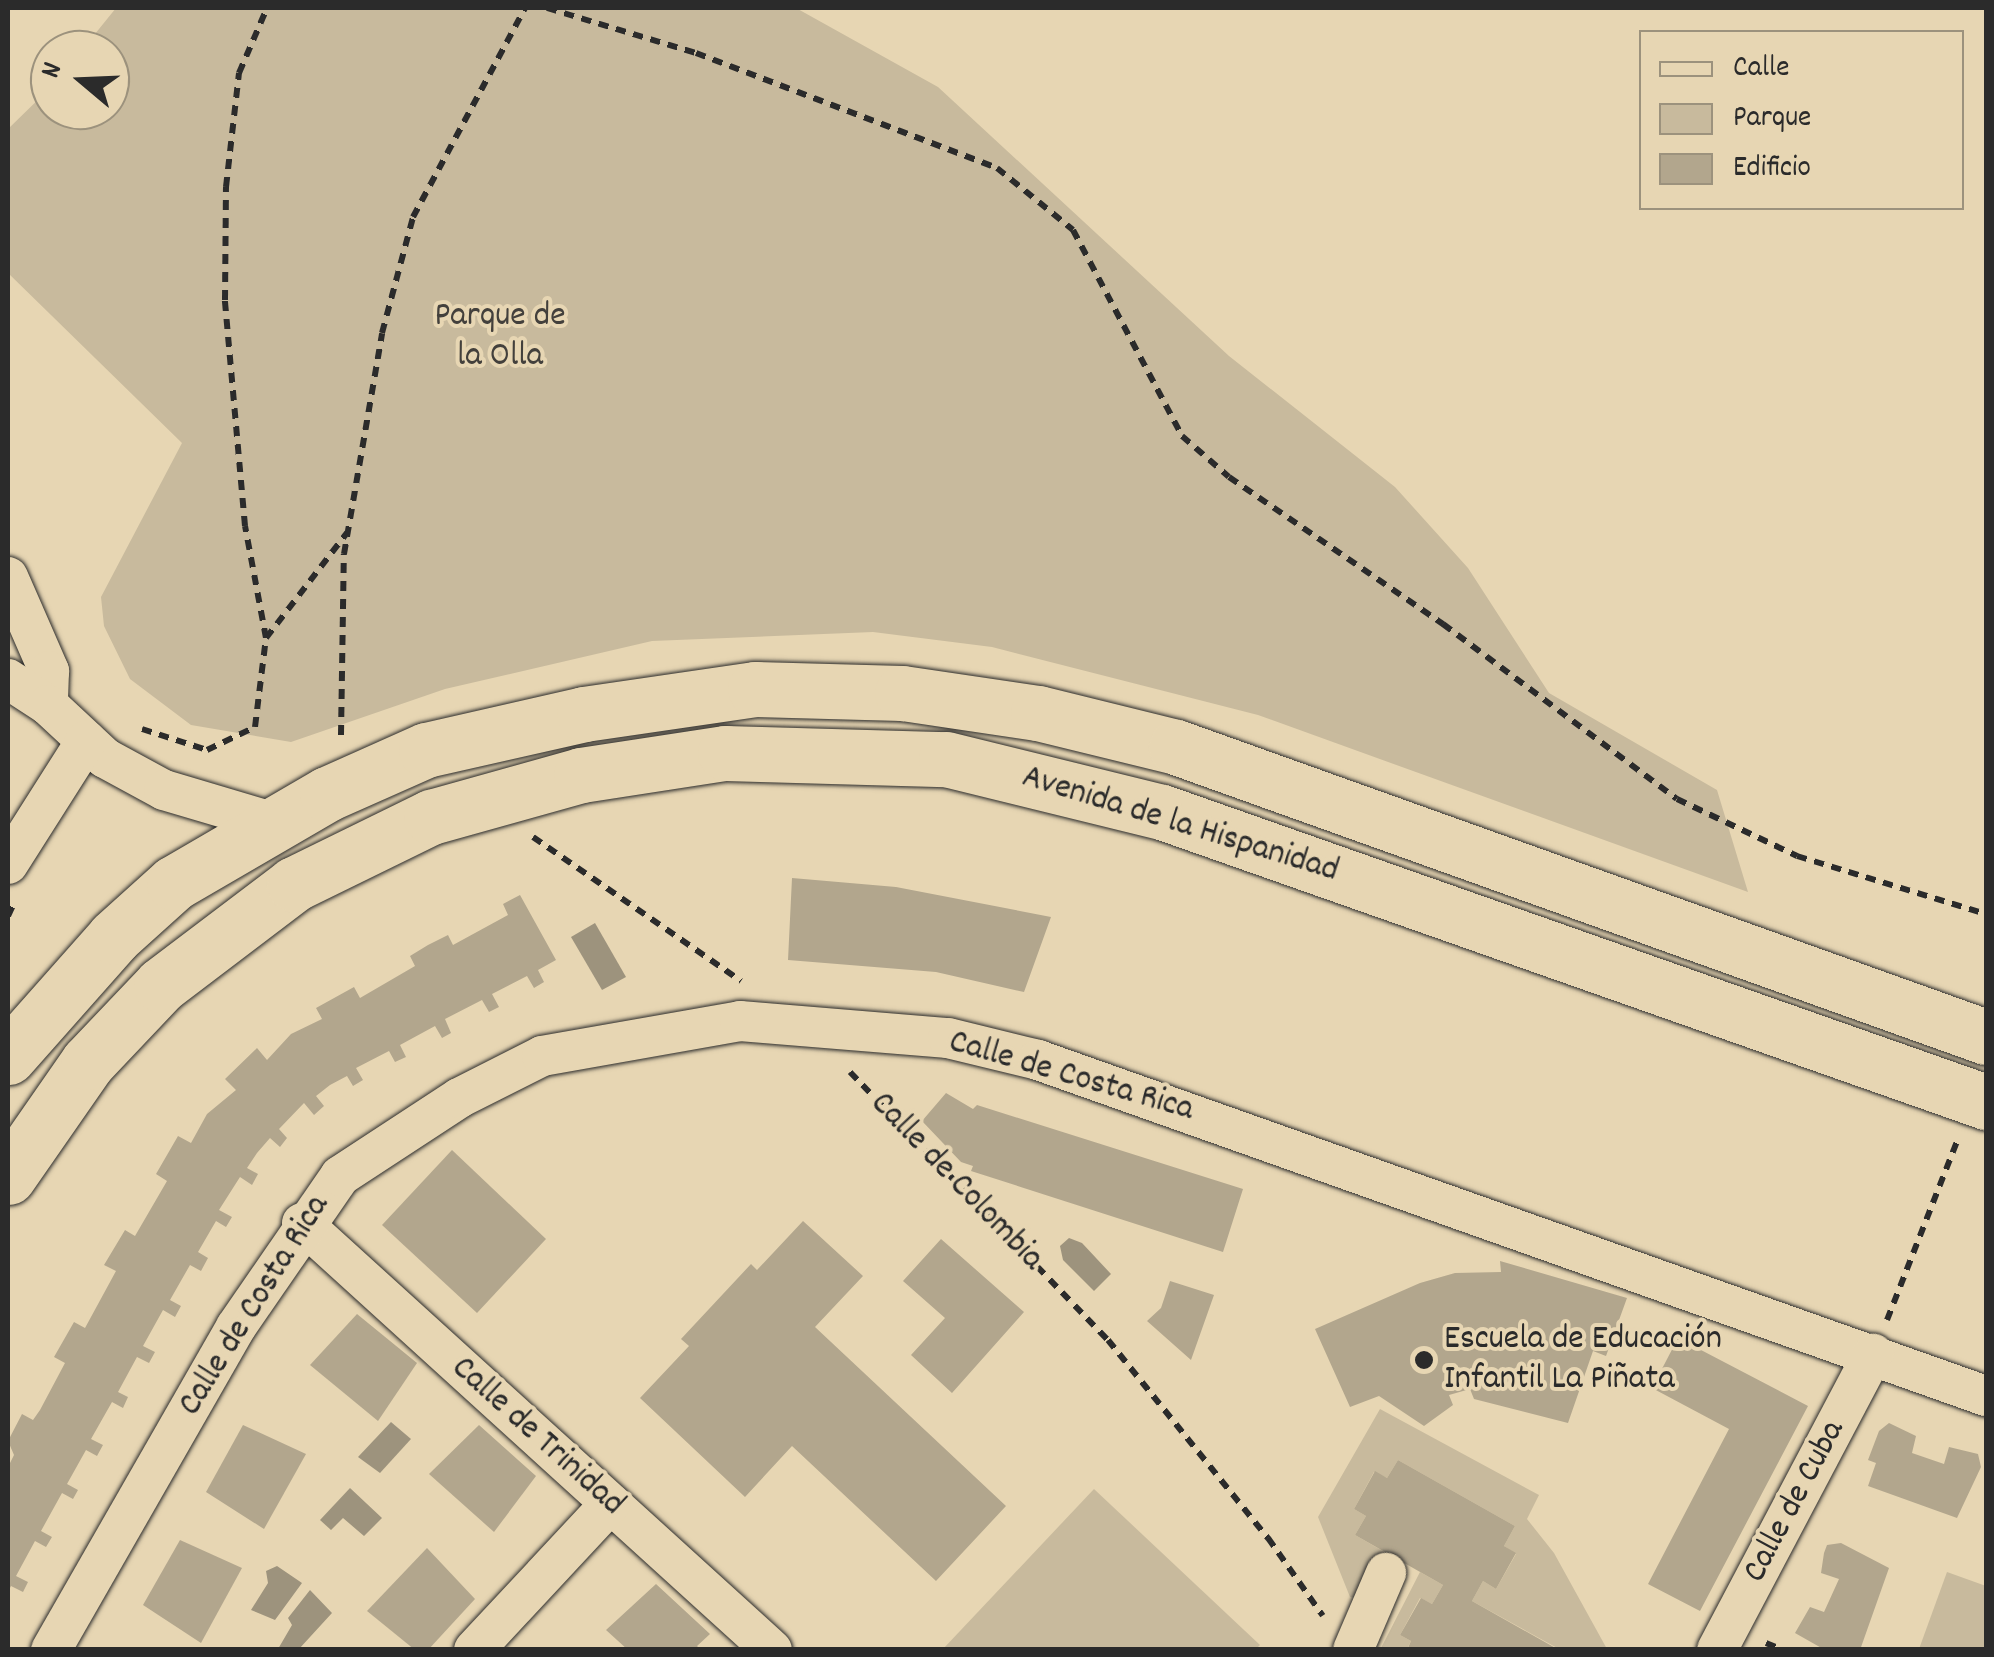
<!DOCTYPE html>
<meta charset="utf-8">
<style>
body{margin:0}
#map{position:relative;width:1994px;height:1657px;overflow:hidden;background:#e7d6b3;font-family:Dekko,sans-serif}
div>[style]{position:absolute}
.green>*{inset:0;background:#c8ba9d}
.water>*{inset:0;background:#9d937d}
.building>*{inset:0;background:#b2a68d}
.path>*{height:6px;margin-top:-3px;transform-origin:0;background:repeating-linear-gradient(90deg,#2b2b2b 0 10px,transparent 0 18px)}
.roads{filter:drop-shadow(0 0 2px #2b2b2b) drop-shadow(0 0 2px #2b2b2b)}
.street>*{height:40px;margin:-20px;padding:0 20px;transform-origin:20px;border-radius:20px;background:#e7d6b3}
.primary>*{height:55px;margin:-27.5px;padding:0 27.5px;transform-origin:27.5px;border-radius:27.5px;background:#e7d6b3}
.dots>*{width:28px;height:28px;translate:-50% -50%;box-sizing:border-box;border:5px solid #e7d6b3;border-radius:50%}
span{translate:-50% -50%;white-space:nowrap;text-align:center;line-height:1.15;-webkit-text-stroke:8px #e7d6b3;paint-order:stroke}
.park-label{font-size:35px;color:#43403c}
.street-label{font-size:35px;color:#2b2b2b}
.poi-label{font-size:35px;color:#2b2b2b}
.left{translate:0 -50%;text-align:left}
.frame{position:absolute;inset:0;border:10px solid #2b2b2b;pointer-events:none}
.legend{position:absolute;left:1639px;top:30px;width:325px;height:180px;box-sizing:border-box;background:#e7d6b3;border:2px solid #9c927d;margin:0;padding:12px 18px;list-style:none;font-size:30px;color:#2b2b2b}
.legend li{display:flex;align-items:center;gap:20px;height:50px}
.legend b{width:50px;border:2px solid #9c927d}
.north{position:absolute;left:30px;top:30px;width:100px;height:100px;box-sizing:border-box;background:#e7d6b3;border:2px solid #9c927d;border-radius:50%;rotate:289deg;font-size:28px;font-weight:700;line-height:40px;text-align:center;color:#2b2b2b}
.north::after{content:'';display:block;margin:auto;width:35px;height:45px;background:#2b2b2b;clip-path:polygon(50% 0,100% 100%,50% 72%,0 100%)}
</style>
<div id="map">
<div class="green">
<i style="clip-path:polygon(116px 8px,796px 8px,938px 87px,1229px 356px,1395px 487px,1468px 568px,1549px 693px,1717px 790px,1748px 892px,1258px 715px,992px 647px,873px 632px,652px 641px,445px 689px,291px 742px,191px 725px,130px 679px,104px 626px,101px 597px,182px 443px,8px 273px,8px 129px,50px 88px,50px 110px,110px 110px,110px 50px,82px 50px)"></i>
<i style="clip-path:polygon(1380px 1409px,1539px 1495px,1527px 1519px,1554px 1553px,1607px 1649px,1559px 1649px,1472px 1601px,1483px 1581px,1496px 1589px,1516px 1554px,1504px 1546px,1515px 1526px,1398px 1460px,1387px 1478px,1374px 1472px,1354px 1509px,1366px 1516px,1355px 1535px,1388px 1554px,1361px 1599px,1350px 1597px,1318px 1517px)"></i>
<i style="clip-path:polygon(1094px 1489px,1260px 1645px,1256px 1649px,943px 1649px)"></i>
<i style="clip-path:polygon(1420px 1572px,1443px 1585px,1432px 1604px,1420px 1598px,1400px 1635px,1411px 1641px,1407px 1649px,1380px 1650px)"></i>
<i style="clip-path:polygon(1947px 1572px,1986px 1586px,1986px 1649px,1919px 1649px)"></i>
</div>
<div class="water">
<i style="clip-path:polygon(595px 923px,626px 977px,602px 990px,571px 937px)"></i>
<i style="clip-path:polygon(1069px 1238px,1082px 1243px,1111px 1274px,1094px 1291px,1063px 1260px,1060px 1246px)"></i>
<i style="clip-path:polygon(391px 1422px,411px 1439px,380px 1473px,358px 1457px)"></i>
<i style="clip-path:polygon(350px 1488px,382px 1518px,364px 1536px,343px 1518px,331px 1530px,320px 1520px)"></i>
<i style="clip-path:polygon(277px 1566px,302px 1583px,275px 1620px,251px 1610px,268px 1583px,266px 1571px)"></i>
<i style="clip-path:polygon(310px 1590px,332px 1613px,299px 1649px,278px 1649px,292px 1625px,288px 1618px)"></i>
</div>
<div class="building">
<i style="clip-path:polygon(792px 878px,896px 887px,1051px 917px,1024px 992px,936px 972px,788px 960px)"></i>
<i style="clip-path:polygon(520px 895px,556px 960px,538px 970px,544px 982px,534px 988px,527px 976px,492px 994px,499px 1007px,489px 1012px,482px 1000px,445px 1019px,451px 1033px,442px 1038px,435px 1026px,400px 1045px,406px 1057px,395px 1062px,389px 1051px,356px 1068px,363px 1080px,353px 1086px,347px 1076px,330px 1085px,316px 1096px,324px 1106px,314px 1115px,304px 1103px,279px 1129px,287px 1138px,280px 1147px,270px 1138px,257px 1153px,247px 1168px,258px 1174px,252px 1185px,240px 1177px,219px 1210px,232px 1217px,226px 1227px,216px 1221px,198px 1252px,208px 1258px,201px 1271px,190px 1265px,170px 1300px,181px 1306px,175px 1317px,163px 1310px,143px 1346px,155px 1352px,149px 1363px,137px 1357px,118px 1392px,128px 1397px,123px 1408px,112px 1402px,91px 1439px,103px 1445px,97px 1456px,86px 1450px,67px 1484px,78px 1490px,73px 1499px,62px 1493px,41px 1531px,52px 1537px,46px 1547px,35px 1541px,16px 1576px,28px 1582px,23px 1592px,11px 1586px,8px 1592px,8px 1467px,14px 1455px,8px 1441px,22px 1414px,33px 1420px,40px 1410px,65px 1363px,54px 1357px,74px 1322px,85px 1328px,116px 1271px,104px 1265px,125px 1230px,135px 1236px,167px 1181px,156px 1174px,178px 1136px,191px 1143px,207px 1114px,236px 1090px,225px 1079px,257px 1048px,267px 1060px,291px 1034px,322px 1019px,316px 1008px,354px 987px,360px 998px,415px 966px,410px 956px,428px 945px,448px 935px,453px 945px,508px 915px,503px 904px)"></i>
<i style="clip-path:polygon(946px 1093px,973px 1109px,977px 1105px,1243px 1189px,1223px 1252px,971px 1171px,973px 1166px,961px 1162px,922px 1121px)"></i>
<i style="clip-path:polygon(452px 1150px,546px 1239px,477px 1313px,382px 1225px)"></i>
<i style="clip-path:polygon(803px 1221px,863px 1276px,815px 1327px,1006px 1506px,936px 1581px,792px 1446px,745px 1497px,640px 1398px,689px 1346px,681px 1339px,751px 1264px,757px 1270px)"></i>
<i style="clip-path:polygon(941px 1239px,1024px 1312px,952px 1393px,911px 1355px,945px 1318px,903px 1281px)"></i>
<i style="clip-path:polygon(1500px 1261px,1627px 1298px,1606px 1356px,1593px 1351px,1568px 1423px,1474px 1399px,1470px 1389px,1449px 1395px,1453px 1405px,1424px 1426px,1379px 1396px,1350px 1407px,1315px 1329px,1420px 1283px,1455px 1273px,1501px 1272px)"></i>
<i style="clip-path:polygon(1170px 1281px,1214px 1295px,1191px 1360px,1147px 1321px,1161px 1308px)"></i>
<i style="clip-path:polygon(357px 1314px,417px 1363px,378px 1421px,310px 1365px)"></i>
<i style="clip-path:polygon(1678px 1338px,1808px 1406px,1700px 1611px,1648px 1584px,1729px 1429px,1652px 1388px)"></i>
<i style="clip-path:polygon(1889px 1423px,1916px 1436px,1912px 1453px,1944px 1464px,1949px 1447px,1978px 1454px,1981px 1467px,1957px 1518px,1868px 1486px,1876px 1463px,1868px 1460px,1879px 1431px)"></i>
<i style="clip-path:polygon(243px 1425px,306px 1454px,264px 1529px,206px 1492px)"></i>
<i style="clip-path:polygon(479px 1425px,536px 1476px,494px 1532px,429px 1474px)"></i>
<i style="clip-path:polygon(1398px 1460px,1515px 1526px,1504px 1546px,1516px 1553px,1496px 1589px,1483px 1581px,1472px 1601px,1559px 1650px,1407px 1650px,1411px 1641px,1400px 1635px,1421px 1598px,1432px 1604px,1443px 1585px,1355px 1535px,1366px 1516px,1354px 1509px,1375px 1471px,1387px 1478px)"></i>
<i style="clip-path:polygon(180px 1540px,242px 1568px,201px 1643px,143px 1605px)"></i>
<i style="clip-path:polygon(1841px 1543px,1889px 1568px,1860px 1650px,1825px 1650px,1795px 1633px,1810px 1607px,1824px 1612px,1839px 1579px,1821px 1573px,1824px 1553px,1827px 1545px)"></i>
<i style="clip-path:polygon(427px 1548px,475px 1599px,428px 1650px,415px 1650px,367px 1611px)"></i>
<i style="clip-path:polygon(656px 1584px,710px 1634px,697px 1646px,701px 1650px,628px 1650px,606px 1630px)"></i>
</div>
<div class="path">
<i style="left:547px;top:8px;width:156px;rotate:16.8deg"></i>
<i style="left:696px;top:53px;width:322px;rotate:20.9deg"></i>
<i style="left:997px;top:168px;width:98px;rotate:39.2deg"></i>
<i style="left:1073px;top:230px;width:233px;rotate:62.1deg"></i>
<i style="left:1182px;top:436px;width:62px;rotate:41.1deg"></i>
<i style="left:1229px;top:477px;width:260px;rotate:34.5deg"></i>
<i style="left:1443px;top:624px;width:292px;rotate:36.8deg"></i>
<i style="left:1677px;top:799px;width:133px;rotate:25.4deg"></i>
<i style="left:1797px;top:856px;width:198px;rotate:17.1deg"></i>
<i style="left:266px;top:638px;width:133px;rotate:-52.4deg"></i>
<i style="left:142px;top:729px;width:68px;rotate:17.9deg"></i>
<i style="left:207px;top:750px;width:53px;rotate:-25.6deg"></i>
<i style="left:255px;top:727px;width:90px;rotate:-83deg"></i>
<i style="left:266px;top:638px;width:114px;rotate:-100.6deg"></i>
<i style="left:245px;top:526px;width:227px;rotate:-95.1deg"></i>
<i style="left:225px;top:300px;width:113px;rotate:-89.5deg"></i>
<i style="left:226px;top:187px;width:115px;rotate:-83.5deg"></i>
<i style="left:239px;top:73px;width:71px;rotate:-66.7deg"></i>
<i style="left:341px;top:735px;width:181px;rotate:-89.1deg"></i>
<i style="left:344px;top:554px;width:224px;rotate:-80.2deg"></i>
<i style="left:382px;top:333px;width:120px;rotate:-75deg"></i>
<i style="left:413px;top:217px;width:237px;rotate:-61.8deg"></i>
<i style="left:533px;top:837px;width:253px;rotate:34.7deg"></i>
<i style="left:8px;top:916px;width:17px;rotate:-65deg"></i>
<i style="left:850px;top:1072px;width:372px;rotate:46.1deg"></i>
<i style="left:1108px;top:1340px;width:255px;rotate:51.1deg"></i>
<i style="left:1268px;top:1538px;width:95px;rotate:54.8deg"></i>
<i style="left:1887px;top:1320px;width:192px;rotate:-68.6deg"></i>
<i style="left:1766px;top:1643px;width:18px;rotate:22deg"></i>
</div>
<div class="roads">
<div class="street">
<i style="left:8px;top:577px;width:103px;rotate:66.4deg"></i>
<i style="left:49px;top:671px;width:34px;rotate:92deg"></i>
<i style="left:8px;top:679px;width:48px;rotate:33deg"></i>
<i style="left:48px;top:705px;width:78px;rotate:42.9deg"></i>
<i style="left:105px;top:758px;width:67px;rotate:28.5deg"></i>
<i style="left:164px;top:790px;width:113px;rotate:16.5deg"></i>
<i style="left:8px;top:864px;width:146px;rotate:-57.6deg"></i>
<i style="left:302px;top:1223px;width:635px;rotate:42.26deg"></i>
<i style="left:51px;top:1650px;width:372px;rotate:-60.2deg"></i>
<i style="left:236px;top:1327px;width:183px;rotate:-55.4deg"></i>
<i style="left:340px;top:1176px;width:142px;rotate:-33.2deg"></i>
<i style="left:459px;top:1098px;width:93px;rotate:-26.8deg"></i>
<i style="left:542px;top:1056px;width:201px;rotate:-10deg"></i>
<i style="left:740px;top:1021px;width:209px;rotate:4.7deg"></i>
<i style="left:948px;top:1038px;width:93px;rotate:13.7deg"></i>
<i style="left:1038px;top:1060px;width:1006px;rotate:19.52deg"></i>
<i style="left:474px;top:1650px;width:200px;rotate:-47deg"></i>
<i style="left:1353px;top:1650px;width:84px;rotate:-66.8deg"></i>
<i style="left:1717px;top:1650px;width:335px;rotate:-62.2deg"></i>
</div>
<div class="primary">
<i style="left:8px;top:1057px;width:160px;rotate:-48.5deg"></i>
<i style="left:114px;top:937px;width:81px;rotate:-42deg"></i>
<i style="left:174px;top:883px;width:177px;rotate:-30.2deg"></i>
<i style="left:327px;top:794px;width:108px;rotate:-24deg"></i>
<i style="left:426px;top:750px;width:162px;rotate:-12.8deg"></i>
<i style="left:584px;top:714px;width:173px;rotate:-8.3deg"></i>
<i style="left:755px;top:689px;width:147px;rotate:1.6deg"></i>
<i style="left:902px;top:693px;width:137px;rotate:8.4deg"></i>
<i style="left:1038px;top:713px;width:142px;rotate:13.8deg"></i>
<i style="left:1176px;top:747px;width:860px;rotate:19.7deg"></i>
<i style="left:8px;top:1177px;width:140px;rotate:-55.2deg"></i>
<i style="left:88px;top:1062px;width:106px;rotate:-46.5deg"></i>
<i style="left:161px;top:985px;width:167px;rotate:-37.2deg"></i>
<i style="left:294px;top:884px;width:153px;rotate:-26.1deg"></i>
<i style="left:431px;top:817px;width:156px;rotate:-15.6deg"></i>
<i style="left:581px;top:775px;width:146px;rotate:-8.7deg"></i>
<i style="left:725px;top:753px;width:221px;rotate:1.6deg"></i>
<i style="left:946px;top:759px;width:222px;rotate:13.8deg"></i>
<i style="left:1162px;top:812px;width:874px;rotate:19.39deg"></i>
</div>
</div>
<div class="dots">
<i style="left:1424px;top:1360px;background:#2b2b2b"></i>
</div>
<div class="park-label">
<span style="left:500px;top:337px">Parque de<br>la Olla</span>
</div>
<div class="street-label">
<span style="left:1180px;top:825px;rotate:17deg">Avenida de la Hispanidad</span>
<span style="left:1071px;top:1077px;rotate:16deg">Calle de Costa Rica</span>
<span style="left:956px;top:1182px;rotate:46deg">Calle de Colombia</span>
<span style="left:255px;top:1306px;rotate:-58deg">Calle de Costa Rica</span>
<span style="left:537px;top:1437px;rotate:42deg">Calle de Trinidad</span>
<span style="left:1795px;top:1502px;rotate:-62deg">Calle de Cuba</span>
</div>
<div class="poi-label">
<span class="left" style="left:1444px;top:1360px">Escuela de Educación<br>Infantil La Piñata</span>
</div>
<div class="frame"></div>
<ul class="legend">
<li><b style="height:12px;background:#e7d6b3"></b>Calle</li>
<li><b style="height:28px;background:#c8ba9d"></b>Parque</li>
<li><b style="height:28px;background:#b2a68d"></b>Edificio</li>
</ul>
<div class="north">N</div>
</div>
